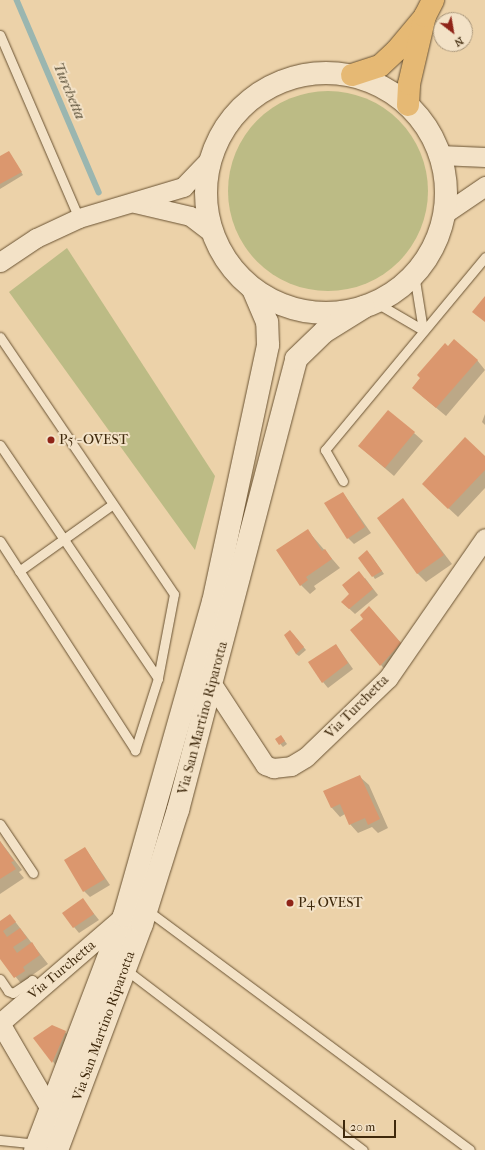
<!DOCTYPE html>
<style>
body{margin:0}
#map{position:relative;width:485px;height:1150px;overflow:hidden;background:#ecd2a9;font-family:"IM FELL French Canon",serif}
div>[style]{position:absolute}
.green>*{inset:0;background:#bcbb85}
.round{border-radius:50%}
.shadow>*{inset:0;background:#0003}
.stream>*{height:5.5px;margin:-2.75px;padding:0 2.75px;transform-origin:2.75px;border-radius:2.75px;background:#9ab6b0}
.building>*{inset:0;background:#db976e}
.roads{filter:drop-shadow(0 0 1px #6a5333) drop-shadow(0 0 1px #6a5333)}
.lane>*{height:9px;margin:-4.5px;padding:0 4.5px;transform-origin:4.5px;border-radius:4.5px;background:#f3e2c7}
.street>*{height:19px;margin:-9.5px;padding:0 9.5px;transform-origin:9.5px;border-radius:9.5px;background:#f3e2c7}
.secondary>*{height:22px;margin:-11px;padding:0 11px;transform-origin:11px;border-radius:11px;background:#f3e2c7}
.secondary>.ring{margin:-11px;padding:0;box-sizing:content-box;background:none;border:22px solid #f3e2c7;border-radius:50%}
.primary>*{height:22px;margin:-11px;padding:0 11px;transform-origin:11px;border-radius:11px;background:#e6b974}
.dots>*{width:11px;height:11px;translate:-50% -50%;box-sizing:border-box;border:2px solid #f3e2c7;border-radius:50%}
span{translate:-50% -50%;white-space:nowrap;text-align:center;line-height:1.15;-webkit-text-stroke:4px #f3e2c7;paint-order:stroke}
.poi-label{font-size:14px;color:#3f290c}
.left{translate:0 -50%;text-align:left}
.street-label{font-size:14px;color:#3f290c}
.water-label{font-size:15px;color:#564c35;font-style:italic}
.north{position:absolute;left:433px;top:12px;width:40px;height:40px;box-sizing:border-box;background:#f3e2c7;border:1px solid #ab987c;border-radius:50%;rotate:149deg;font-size:11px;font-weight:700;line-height:16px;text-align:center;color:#3f290c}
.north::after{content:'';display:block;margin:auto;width:14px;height:18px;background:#8f2418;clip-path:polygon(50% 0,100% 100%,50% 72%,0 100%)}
.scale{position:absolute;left:343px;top:1120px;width:53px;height:18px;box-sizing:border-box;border:2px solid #3f290c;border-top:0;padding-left:5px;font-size:12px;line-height:14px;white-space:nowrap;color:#3f290c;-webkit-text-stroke:3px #f3e2c7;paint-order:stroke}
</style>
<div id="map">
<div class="green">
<i class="round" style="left:228px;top:91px;width:200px;height:200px"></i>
<i style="clip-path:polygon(67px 248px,215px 476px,195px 550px,9px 292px)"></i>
</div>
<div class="shadow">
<i style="clip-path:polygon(9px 152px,23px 175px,0 189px,0 157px)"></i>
<i style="clip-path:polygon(448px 347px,477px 360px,485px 370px,446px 416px,422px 396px,421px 378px)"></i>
<i style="clip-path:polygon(485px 414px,485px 425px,482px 422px)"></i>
<i style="clip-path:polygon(414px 433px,423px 441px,394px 476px,359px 446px)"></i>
<i style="clip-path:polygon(485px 457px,485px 488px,458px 517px,432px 493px)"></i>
<i style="clip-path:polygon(343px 493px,371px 533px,354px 544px,348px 538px)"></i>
<i style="clip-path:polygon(403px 500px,452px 564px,426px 582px,417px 573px)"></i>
<i style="clip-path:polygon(308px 531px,340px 568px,314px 586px,316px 589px,310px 594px,301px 585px)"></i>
<i style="clip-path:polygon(370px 554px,384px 574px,375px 579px,373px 576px)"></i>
<i style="clip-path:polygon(365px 578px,378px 595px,355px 614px,342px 602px)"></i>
<i style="clip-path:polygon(369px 607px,409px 652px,389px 674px,381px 665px,365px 619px)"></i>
<i style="clip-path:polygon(293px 634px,306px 650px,299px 656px,296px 654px)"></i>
<i style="clip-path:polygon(336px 645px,353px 669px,328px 688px,323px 682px)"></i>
<i style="clip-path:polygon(281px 736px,287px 744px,283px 747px,276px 739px)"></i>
<i style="clip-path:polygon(360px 777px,369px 785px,388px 828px,378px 833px,372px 827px,358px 833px,350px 824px,345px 814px,340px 817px,332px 808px,324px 792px)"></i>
<i style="clip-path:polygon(0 841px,22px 870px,19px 872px,24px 878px,0 894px)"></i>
<i style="clip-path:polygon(85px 848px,110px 885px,90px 897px,84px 891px)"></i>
<i style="clip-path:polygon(83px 900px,99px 920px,79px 933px,74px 927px)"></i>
<i style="clip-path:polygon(10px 915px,48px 964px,31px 976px,23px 986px,0 957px,0 922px)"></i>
<i style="clip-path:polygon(65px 1032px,71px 1038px,58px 1068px,35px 1039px)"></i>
</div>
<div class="stream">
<i style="left:17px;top:0;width:209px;rotate:66.9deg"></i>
</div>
<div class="building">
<i style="clip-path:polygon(9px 151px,22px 172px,0 184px,0 156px)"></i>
<i style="clip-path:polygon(485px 296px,485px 322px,472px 312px)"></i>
<i style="clip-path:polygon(454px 339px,478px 360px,436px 408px,412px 388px,420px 378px,417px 375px,445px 343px,448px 346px)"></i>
<i style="clip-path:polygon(388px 410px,415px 432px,385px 468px,358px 446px)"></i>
<i style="clip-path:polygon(465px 437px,485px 456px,485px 470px,448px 509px,422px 484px)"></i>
<i style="clip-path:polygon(343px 492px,365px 527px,347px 539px,324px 503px)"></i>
<i style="clip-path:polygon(403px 498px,444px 555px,417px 574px,377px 518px)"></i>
<i style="clip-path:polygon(308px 529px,322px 551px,325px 549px,332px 559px,306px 577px,308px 580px,300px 586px,276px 550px)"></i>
<i style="clip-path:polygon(367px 550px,382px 571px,372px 577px,358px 558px)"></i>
<i style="clip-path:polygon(359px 571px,373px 589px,349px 609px,341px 602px,349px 594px,342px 585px)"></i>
<i style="clip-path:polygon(369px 606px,401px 643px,380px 666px,350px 630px,363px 619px,360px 615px)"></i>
<i style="clip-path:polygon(290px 630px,304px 647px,296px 654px,284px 635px)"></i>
<i style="clip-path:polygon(336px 644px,348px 663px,322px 683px,308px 662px)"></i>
<i style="clip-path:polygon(281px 735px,285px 741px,279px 745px,275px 739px)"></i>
<i style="clip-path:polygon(360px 775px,380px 819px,368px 825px,365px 818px,349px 825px,340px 804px,331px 808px,323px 791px)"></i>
<i style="clip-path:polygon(0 841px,14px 861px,11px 862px,16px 869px,0 879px)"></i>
<i style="clip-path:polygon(85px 847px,105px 879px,83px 892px,64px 860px)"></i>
<i style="clip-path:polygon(83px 898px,94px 914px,73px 928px,62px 913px)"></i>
<i style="clip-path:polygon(10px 914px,16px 922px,3px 931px,7px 937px,20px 928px,27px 938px,13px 947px,17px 953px,32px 942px,40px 955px,23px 967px,25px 971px,14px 978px,0 959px,0 921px)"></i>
<i style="clip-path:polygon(52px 1025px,66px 1031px,52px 1063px,33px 1038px)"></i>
</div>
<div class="roads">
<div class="lane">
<i style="left:0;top:35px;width:199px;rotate:66.7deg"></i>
<i style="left:414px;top:274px;width:57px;rotate:80.9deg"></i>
<i style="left:375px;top:302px;width:56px;rotate:30.3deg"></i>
<i style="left:0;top:337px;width:310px;rotate:55.9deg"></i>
<i style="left:174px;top:594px;width:86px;rotate:100.8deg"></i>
<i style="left:158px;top:678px;width:76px;rotate:107.7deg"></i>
<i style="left:0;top:445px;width:282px;rotate:55.9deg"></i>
<i style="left:343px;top:481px;width:36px;rotate:-120deg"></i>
<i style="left:325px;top:450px;width:251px;rotate:-50.3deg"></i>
<i style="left:0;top:541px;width:249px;rotate:57.1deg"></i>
<i style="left:19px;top:571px;width:115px;rotate:-35.5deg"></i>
<i style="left:0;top:824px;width:59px;rotate:56deg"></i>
<i style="left:147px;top:910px;width:402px;rotate:36.6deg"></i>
<i style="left:125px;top:969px;width:299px;rotate:37.3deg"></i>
<i style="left:0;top:979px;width:14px;rotate:56deg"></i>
<i style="left:8px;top:991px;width:5px;rotate:22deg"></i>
<i style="left:13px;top:993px;width:23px;rotate:-34deg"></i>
<i style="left:32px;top:980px;width:11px;rotate:49deg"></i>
<i style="left:0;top:1140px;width:37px;rotate:6deg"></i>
</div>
<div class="street">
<i style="left:440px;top:155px;width:45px;rotate:2.5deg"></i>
<i style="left:135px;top:203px;width:57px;rotate:13.3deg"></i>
<i style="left:190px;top:216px;width:25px;rotate:37deg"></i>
<i style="left:444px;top:214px;width:50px;rotate:-34.3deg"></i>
<i style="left:0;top:262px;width:43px;rotate:-33.7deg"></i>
<i style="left:36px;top:238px;width:47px;rotate:-24.9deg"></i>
<i style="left:79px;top:218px;width:109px;rotate:-16.6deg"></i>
<i style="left:183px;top:187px;width:37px;rotate:-46deg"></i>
<i style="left:212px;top:684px;width:97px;rotate:56.8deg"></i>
<i style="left:265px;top:765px;width:9px;rotate:21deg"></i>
<i style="left:273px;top:768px;width:18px;rotate:-6deg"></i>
<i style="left:291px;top:766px;width:17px;rotate:-31deg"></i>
<i style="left:306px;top:757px;width:114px;rotate:-43.9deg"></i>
<i style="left:388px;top:678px;width:170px;rotate:-55.3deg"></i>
<i style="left:0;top:1023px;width:164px;rotate:-40.8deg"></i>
<i style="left:0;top:1023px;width:99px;rotate:59.8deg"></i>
</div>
<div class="secondary">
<i class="ring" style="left:206px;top:73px;width:218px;height:218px"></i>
<i style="left:35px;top:1150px;width:250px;rotate:-69.2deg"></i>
<i style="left:124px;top:916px;width:326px;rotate:-74.2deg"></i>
<i style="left:213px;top:602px;width:263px;rotate:-77.9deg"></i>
<i style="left:268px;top:345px;width:23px;rotate:-92deg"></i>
<i style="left:267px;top:322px;width:36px;rotate:-113deg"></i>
<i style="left:57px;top:1150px;width:241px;rotate:-69.4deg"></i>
<i style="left:142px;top:924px;width:120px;rotate:-72.5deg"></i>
<i style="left:178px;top:810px;width:466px;rotate:-75.3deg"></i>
<i style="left:296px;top:359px;width:39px;rotate:-44deg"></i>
<i style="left:324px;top:332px;width:47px;rotate:-32deg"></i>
</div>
<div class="primary">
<i style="left:352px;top:75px;width:29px;rotate:-18deg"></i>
<i style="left:380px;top:66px;width:23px;rotate:-43deg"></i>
<i style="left:397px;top:50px;width:39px;rotate:-50deg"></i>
<i style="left:408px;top:105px;width:21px;rotate:-87deg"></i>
<i style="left:409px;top:84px;width:70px;rotate:-76.8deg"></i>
<i style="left:425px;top:16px;width:18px;rotate:-63deg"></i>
</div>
</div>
<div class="dots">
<i style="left:51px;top:440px;background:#8f2418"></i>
<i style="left:290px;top:903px;background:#8f2418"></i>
</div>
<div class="poi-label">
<span class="left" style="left:59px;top:440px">P5 - OVEST</span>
<span class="left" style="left:298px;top:903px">P4 OVEST</span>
</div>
<div class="street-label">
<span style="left:357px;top:707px;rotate:-45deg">Via Turchetta</span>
<span style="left:203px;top:718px;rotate:-75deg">Via San Martino Riparotta</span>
<span style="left:62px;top:970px;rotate:-40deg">Via Turchetta</span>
<span style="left:104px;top:1026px;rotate:-70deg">Via San Martino Riparotta</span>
</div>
<div class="water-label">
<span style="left:69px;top:91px;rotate:67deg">Turchetta</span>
</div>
<div class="north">N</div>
<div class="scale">20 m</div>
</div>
